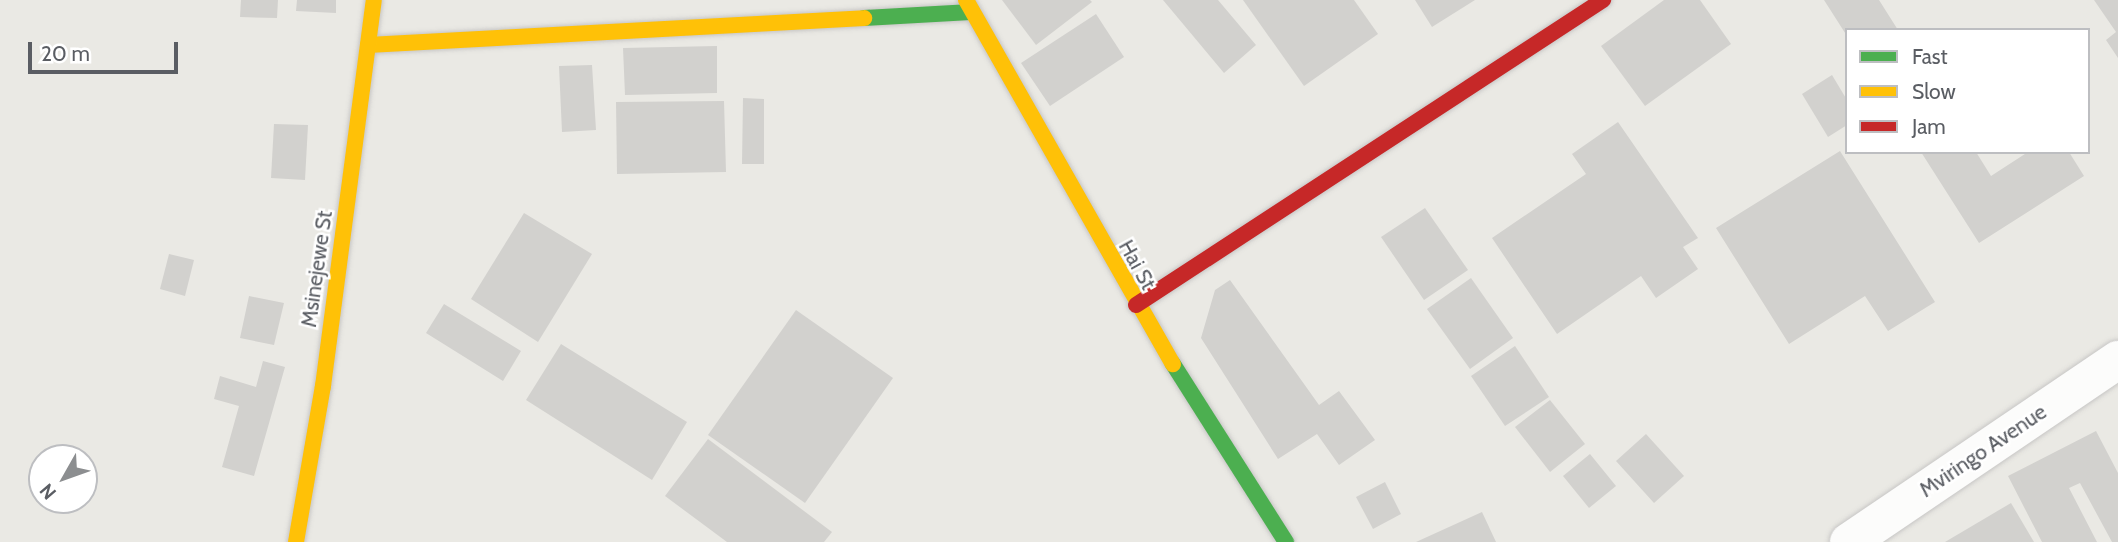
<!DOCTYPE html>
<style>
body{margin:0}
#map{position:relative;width:2118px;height:542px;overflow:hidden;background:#eae9e4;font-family:Cabin,sans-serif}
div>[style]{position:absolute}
.building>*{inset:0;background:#d2d1ce}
.roads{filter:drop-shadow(0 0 2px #c7c6c5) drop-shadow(0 0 2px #c7c6c5)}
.street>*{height:38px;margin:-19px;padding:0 19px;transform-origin:19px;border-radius:19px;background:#fcfcfb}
.fast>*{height:16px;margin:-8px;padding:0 8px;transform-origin:8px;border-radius:8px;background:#4caf50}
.slow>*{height:16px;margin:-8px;padding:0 8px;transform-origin:8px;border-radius:8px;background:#ffc107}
.jam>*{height:16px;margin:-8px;padding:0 8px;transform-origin:8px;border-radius:8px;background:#c62828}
span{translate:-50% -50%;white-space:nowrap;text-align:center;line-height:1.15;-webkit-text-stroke:5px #fff;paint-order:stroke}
.street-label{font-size:21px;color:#5a5d63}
.legend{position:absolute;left:1845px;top:28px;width:245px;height:126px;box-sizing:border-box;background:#fff;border:2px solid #bdbec1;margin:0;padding:9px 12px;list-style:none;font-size:21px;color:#5a5d63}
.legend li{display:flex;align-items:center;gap:14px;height:35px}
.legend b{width:35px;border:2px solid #bdbec1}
.north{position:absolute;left:28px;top:444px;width:70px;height:70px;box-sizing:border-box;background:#fff;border:2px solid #bdbec1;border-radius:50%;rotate:230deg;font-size:19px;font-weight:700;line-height:28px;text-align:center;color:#5a5d63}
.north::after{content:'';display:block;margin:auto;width:24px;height:32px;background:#8c8e90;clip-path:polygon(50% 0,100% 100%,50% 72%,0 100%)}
.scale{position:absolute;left:28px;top:42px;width:150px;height:32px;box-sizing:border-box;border:4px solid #5a5d63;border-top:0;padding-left:9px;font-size:21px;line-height:24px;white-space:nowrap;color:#5a5d63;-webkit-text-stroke:5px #fff;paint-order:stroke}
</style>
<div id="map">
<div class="building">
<i style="clip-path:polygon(241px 0,278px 0,277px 18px,240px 17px)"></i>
<i style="clip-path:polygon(297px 0,336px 0,336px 13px,296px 11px)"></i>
<i style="clip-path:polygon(1002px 0,1090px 0,1092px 2px,1036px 45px)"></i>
<i style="clip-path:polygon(1163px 0,1218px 0,1256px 45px,1224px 73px)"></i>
<i style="clip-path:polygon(1243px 0,1354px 0,1378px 34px,1304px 86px)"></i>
<i style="clip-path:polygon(1415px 0,1475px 0,1432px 27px)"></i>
<i style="clip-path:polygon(1664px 0,1700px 0,1731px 44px,1645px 106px,1601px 46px)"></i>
<i style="clip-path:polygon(1824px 0,1879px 0,1898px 30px,1847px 30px,1847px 36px)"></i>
<i style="clip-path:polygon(2094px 0,2118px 0,2118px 58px,2106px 40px,2116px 32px)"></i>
<i style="clip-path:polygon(1096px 14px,1124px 57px,1050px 106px,1021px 63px)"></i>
<i style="clip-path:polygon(717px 46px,717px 93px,625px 95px,623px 48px)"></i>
<i style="clip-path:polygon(592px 65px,596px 130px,562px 132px,559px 66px)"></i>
<i style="clip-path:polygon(1832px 75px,1847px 100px,1847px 125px,1828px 137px,1802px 94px)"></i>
<i style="clip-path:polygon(743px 98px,764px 99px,764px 164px,742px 164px)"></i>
<i style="clip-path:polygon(724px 101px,726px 172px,617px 174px,616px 102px)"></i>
<i style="clip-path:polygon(1618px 122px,1698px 238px,1683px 247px,1698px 269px,1656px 298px,1641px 276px,1557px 334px,1492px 238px,1586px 174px,1572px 154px)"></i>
<i style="clip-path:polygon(274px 124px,308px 125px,305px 180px,271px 178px)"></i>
<i style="clip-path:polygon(1840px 151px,1935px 302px,1888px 331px,1865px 296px,1789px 344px,1716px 228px)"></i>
<i style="clip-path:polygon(1921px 152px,1976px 152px,1991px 176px,2028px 152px,2069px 152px,2084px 176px,1979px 243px)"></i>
<i style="clip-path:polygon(1425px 208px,1468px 270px,1424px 300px,1381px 237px)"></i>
<i style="clip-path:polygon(524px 213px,592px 254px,538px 342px,471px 299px)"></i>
<i style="clip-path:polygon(169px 254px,194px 260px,185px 296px,160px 289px)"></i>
<i style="clip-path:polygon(1471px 278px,1513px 338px,1470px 369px,1427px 309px)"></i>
<i style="clip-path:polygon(1230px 280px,1319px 405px,1339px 391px,1375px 440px,1339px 465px,1317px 434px,1278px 459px,1201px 338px,1215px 290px)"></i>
<i style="clip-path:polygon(249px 296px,284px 303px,274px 345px,240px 338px)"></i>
<i style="clip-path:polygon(444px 304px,521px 351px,503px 381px,426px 333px)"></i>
<i style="clip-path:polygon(796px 310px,893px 378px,805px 503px,708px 435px)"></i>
<i style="clip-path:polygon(561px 344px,687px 422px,652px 480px,526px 400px)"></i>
<i style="clip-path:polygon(1515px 346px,1549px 397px,1505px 426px,1471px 376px)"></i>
<i style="clip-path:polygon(263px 361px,285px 367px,254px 476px,222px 467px,239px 406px,214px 399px,220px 376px,256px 387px)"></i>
<i style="clip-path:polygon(1550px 400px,1585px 444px,1550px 472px,1515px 427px)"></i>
<i style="clip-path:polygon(2096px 431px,2118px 473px,2118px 542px,2112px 542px,2080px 483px,2069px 488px,2097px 542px,2042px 542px,2008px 476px)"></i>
<i style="clip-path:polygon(1646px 434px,1684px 476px,1654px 503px,1616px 461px)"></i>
<i style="clip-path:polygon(708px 439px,832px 532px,824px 542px,727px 542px,665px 496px)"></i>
<i style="clip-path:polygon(1590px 454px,1616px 486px,1589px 508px,1563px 476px)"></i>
<i style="clip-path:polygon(1385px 482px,1401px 514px,1373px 529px,1356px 497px)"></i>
<i style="clip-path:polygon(2011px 503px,2034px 542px,1945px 542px)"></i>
<i style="clip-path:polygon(1482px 512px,1496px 542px,1416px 542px)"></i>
</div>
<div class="roads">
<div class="street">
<i style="left:1849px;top:542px;width:325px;rotate:-34.1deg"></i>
</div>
<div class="fast">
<i style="left:864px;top:18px;width:107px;rotate:-3.2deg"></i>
<i style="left:1173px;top:364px;width:211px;rotate:57.6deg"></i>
</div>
<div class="slow">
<i style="left:966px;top:0;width:419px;rotate:60.4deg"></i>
<i style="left:368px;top:45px;width:497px;rotate:-3.1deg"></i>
<i style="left:296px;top:542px;width:158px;rotate:-80.2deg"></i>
<i style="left:323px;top:386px;width:389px;rotate:-82.5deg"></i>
</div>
<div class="jam">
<i style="left:1136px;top:305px;width:558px;rotate:-33.15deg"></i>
</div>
</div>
<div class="street-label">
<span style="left:1137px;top:265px;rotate:61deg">Hai St</span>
<span style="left:317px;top:269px;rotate:-82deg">Msinejewe St</span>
<span style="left:1983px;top:451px;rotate:-34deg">Mviringo Avenue</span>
</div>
<ul class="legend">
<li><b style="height:9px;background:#4caf50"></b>Fast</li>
<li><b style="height:9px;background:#ffc107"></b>Slow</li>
<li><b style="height:9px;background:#c62828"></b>Jam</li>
</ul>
<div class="north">N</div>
<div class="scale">20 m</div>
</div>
